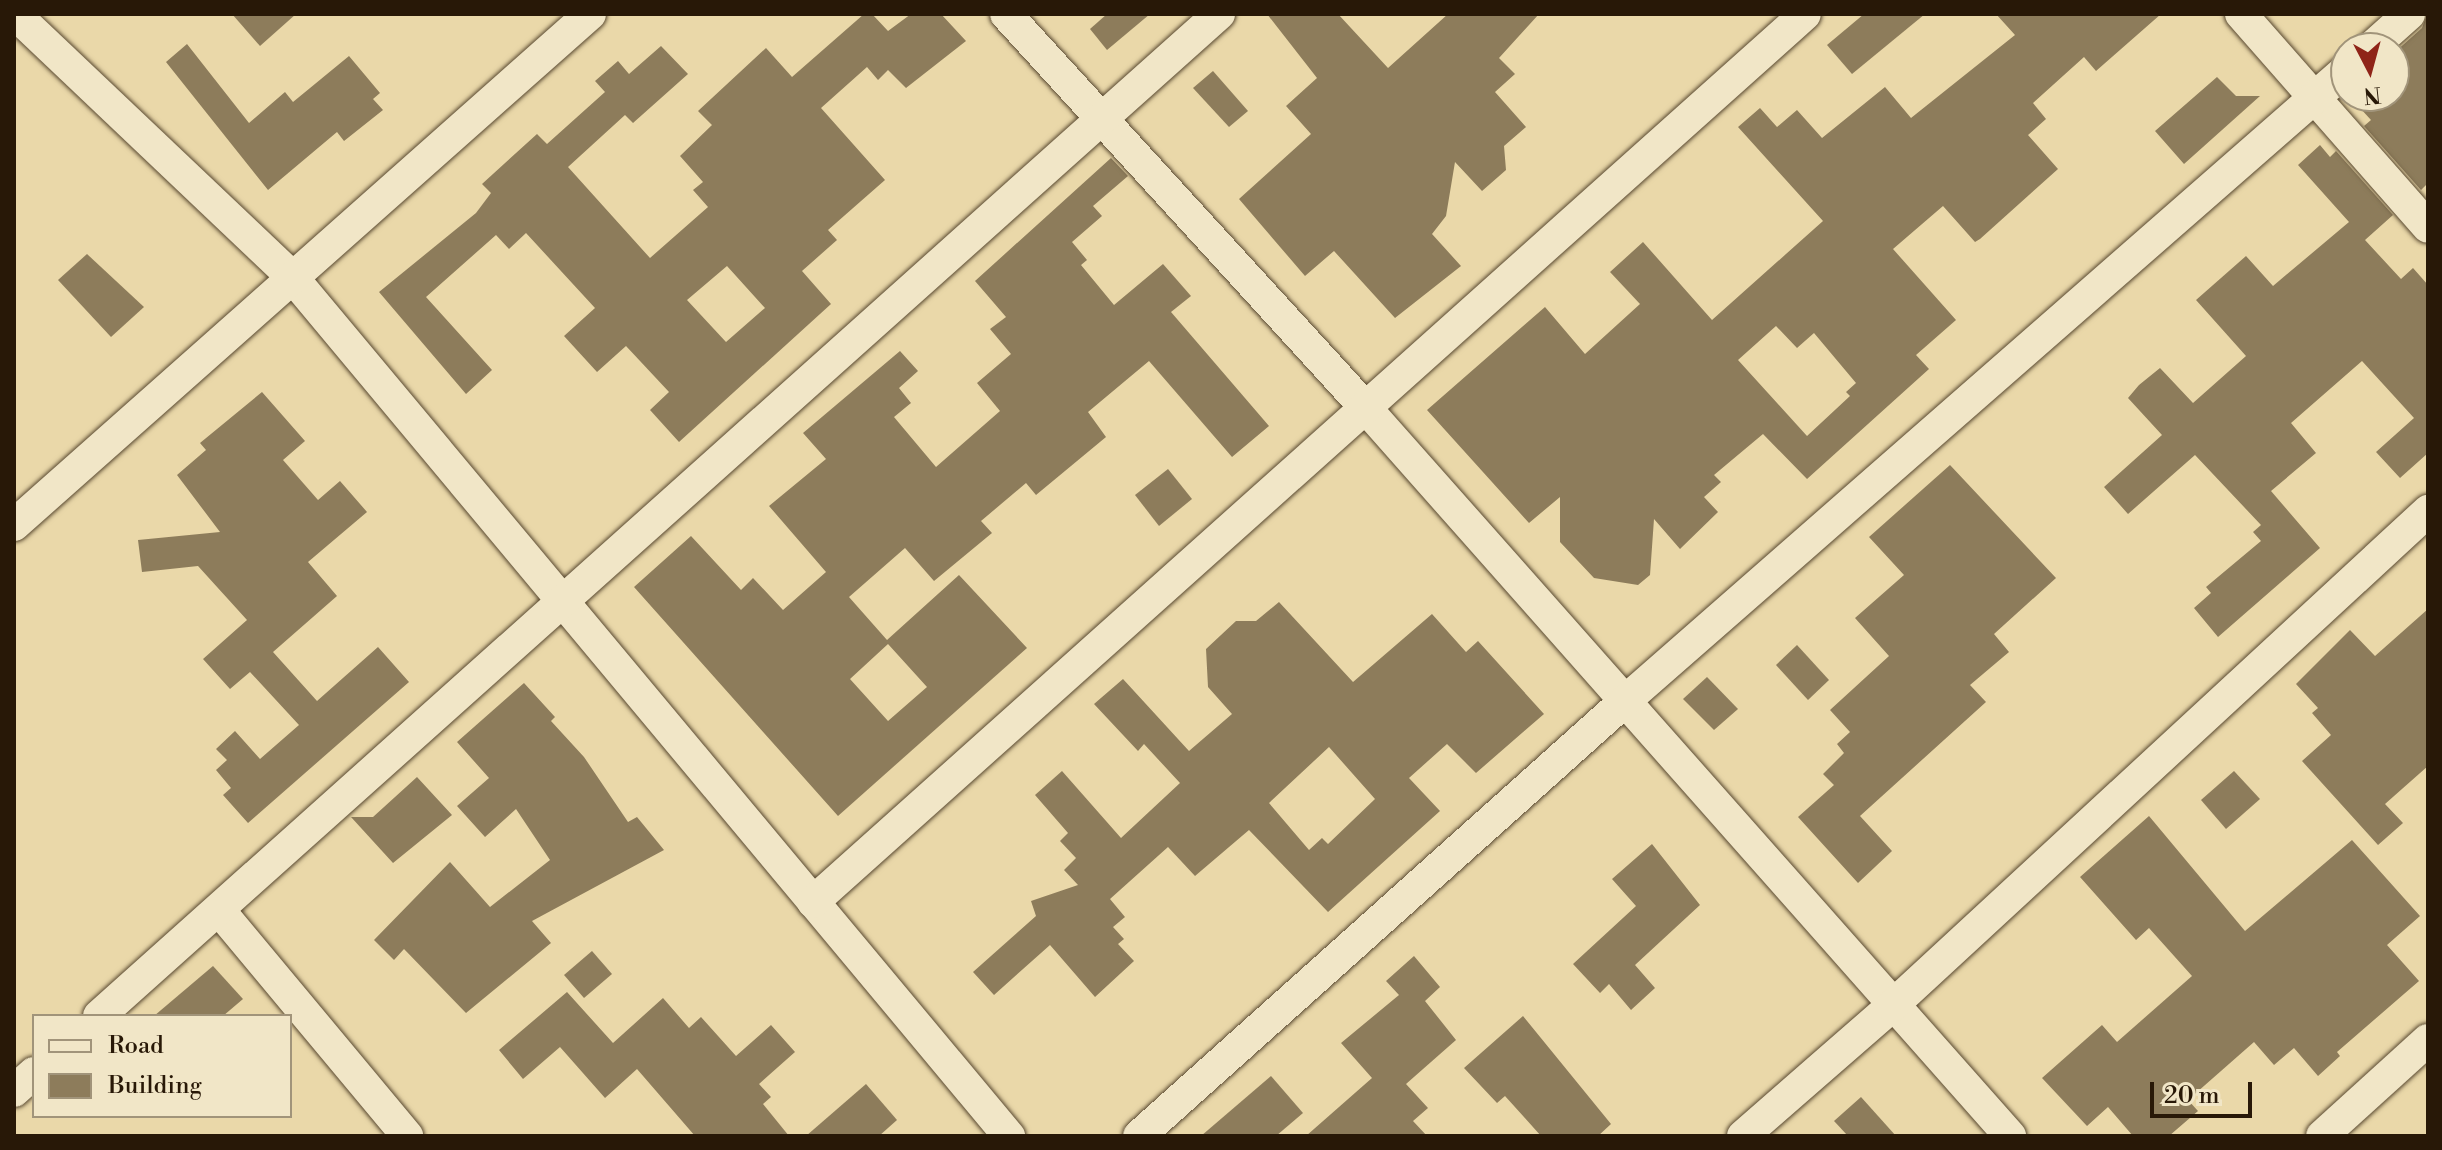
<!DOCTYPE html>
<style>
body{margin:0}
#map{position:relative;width:2442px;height:1150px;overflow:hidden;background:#ead8a9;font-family:"Libre Bodoni",serif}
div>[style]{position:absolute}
.building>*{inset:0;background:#8d7c5b}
.roads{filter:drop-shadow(0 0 2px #584830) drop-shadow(0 0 2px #584830)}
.minor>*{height:32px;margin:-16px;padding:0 16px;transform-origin:16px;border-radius:16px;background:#f1e6c7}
span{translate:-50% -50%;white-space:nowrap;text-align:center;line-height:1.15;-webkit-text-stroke:7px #f1e6c7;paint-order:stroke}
.frame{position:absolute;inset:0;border:16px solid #281807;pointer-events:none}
.legend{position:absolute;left:32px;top:1014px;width:260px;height:104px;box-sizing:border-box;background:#f1e6c7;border:2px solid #a1947a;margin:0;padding:10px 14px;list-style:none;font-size:24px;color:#281807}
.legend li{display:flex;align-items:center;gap:16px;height:40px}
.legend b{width:40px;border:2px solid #a1947a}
.north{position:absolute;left:2330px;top:32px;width:80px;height:80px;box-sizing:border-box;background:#f1e6c7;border:2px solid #a1947a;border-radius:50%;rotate:174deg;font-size:22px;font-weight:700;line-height:32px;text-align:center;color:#281807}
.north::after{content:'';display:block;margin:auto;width:28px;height:36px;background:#8f2418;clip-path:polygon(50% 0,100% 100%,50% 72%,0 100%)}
.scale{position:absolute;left:2150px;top:1082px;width:102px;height:36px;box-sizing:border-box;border:4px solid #281807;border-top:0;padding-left:10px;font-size:24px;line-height:28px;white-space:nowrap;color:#281807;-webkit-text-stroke:6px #f1e6c7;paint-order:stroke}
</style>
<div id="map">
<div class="building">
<i style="clip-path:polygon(232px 14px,296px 14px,260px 46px)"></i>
<i style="clip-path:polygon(evenodd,864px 14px,872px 14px,888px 31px,911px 14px,941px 14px,966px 41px,906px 88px,888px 70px,878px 80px,867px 67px,821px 108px,885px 180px,828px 230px,837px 240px,802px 271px,831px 304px,679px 442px,650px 410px,669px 392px,626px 346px,597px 372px,564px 336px,595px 308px,526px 233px,509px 249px,496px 235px,426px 297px,492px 370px,466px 394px,379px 292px,476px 213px,491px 193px,482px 184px,537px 134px,547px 144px,605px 92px,595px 81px,618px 61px,629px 74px,661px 46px,688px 74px,633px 123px,625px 115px,568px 167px,650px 258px,708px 207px,693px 190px,703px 182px,680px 156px,712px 125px,698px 111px,766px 48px,792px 77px,864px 14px,727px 266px,765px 308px,726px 342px,687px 300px,727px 266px)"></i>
<i style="clip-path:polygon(1107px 14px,1150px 14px,1107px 50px,1090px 29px)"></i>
<i style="clip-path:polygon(1267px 14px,1338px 14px,1388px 68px,1448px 14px,1539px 14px,1499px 58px,1515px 74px,1495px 92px,1526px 127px,1504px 146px,1506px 170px,1482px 191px,1455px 162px,1446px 216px,1432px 234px,1461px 266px,1395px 318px,1334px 251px,1305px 276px,1239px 199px,1311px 134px,1286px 106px,1317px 78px)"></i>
<i style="clip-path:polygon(1864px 14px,1925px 14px,1852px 74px,1827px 45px)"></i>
<i style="clip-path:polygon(evenodd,1996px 14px,2161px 14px,2096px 71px,2084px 57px,2033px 103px,2046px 119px,2028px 135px,2058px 169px,1980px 239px,1975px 242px,1943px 206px,1893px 249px,1956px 320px,1916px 355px,1929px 369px,1807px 479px,1763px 434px,1714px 475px,1721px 482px,1704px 497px,1718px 512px,1680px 549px,1654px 519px,1650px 575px,1638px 585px,1594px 578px,1560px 542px,1560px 497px,1529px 523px,1427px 410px,1545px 307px,1585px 354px,1640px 304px,1610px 272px,1643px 242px,1712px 320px,1823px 221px,1738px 127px,1760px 108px,1777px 127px,1797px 110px,1822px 138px,1885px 87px,1911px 118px,2015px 35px,1996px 14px,1776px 326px,1797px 348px,1814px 333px,1856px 383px,1846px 392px,1850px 396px,1807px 436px,1738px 360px,1776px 326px)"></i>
<i style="clip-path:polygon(2427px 14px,2428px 183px,2421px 190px,2364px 126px,2371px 120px,2349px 96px,2394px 96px,2394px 53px,2422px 28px)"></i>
<i style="clip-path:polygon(187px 44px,249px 123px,285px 92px,293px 102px,349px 56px,380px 93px,373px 99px,383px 110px,344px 141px,337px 132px,268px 190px,166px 62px)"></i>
<i style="clip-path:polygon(1213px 71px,1248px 111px,1229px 127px,1193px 88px)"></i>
<i style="clip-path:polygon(2217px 77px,2236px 96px,2260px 96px,2184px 164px,2155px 131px)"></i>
<i style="clip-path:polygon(2320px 145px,2330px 157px,2336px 151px,2393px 215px,2365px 240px,2401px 279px,2413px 268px,2428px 285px,2428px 453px,2400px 478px,2376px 452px,2414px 418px,2362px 361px,2291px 423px,2316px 453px,2271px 491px,2320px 548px,2218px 637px,2194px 608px,2211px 593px,2206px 587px,2261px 541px,2253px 532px,2261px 525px,2195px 455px,2128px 514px,2104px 487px,2162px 435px,2128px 398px,2139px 385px,2160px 368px,2193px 403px,2246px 356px,2196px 300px,2246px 256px,2273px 286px,2349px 222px,2298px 165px)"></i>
<i style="clip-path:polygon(evenodd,1111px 158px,1128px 176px,1093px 206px,1102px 216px,1072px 242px,1087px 260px,1081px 265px,1114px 305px,1163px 264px,1191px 296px,1171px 312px,1269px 426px,1232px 457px,1149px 361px,1088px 412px,1106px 437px,1036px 495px,1026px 483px,981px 521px,992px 533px,934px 581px,905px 548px,849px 597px,887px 640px,959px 575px,1027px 648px,838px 816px,634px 587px,691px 536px,741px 590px,753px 578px,783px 610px,826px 572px,769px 506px,826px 459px,803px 433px,900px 351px,918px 371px,899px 388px,911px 403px,894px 417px,936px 467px,1000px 411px,977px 383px,1011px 354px,990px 329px,1006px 317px,975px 281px,1111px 158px,888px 644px,927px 687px,888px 721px,850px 679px,888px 644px)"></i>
<i style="clip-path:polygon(87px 254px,144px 307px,111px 337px,58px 280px)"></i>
<i style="clip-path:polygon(262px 392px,305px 441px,283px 460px,318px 500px,340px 481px,367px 512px,308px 562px,337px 596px,273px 652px,317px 701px,378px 647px,409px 682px,248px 823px,223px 795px,231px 788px,216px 770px,227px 760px,216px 749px,235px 731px,260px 759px,299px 725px,250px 672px,230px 689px,203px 659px,247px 620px,198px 566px,142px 572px,138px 540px,220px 532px,177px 475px,206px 450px,200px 443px)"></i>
<i style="clip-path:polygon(1950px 465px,2056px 578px,1994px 634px,2009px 652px,1970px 685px,1986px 702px,1860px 816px,1892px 851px,1858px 883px,1798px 817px,1834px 785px,1823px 774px,1844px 753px,1837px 744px,1850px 732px,1830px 710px,1889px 656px,1855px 618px,1904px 575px,1869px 537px)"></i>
<i style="clip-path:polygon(1168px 469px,1192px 499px,1159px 526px,1135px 495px)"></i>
<i style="clip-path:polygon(evenodd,1279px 602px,1353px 682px,1432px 614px,1466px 652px,1478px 641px,1544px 714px,1476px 773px,1447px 744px,1409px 778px,1440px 811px,1328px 912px,1249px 830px,1195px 876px,1168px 847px,1110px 899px,1125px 917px,1113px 927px,1124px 939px,1118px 944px,1134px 961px,1095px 997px,1050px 945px,994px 995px,973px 972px,1036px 916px,1031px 901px,1078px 885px,1064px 870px,1076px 858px,1060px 841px,1068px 833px,1035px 795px,1062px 771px,1121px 838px,1180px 783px,1144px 744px,1138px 751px,1094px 704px,1123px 679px,1189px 751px,1232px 714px,1208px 687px,1206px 649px,1236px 621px,1256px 621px,1279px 602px,1329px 747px,1375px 799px,1328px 844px,1322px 838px,1309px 850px,1269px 803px,1329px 747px)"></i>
<i style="clip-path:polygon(2428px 609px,2428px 766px,2385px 804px,2403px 823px,2378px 845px,2302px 761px,2331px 735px,2312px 713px,2318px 708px,2296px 684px,2350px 630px,2375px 656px)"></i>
<i style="clip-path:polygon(1797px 645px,1829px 680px,1808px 700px,1776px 665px)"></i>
<i style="clip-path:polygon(1707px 677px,1738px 709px,1714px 730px,1683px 699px)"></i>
<i style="clip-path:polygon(524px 683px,555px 717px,551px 721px,584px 757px,628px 822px,637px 817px,664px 850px,532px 921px,551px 943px,466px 1013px,404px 949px,394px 960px,374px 940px,450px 862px,490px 907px,550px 860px,516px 809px,485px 837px,457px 806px,489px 778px,457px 742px)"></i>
<i style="clip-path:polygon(2234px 771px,2260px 799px,2226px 829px,2201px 800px)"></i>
<i style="clip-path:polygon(417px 777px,452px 815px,393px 863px,351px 817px,373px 817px)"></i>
<i style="clip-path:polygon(2149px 816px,2245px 931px,2352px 840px,2420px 916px,2387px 945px,2419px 981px,2337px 1052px,2340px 1056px,2318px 1076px,2294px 1048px,2274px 1065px,2254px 1042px,2188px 1100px,2198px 1111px,2169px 1136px,2133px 1136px,2108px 1107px,2087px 1126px,2042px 1078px,2102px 1025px,2117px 1042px,2192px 976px,2149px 928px,2136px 940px,2080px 877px)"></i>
<i style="clip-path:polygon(1652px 844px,1700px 905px,1635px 965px,1655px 988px,1631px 1010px,1609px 984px,1600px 993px,1573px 964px,1636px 906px,1612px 879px)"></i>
<i style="clip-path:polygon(592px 951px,612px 974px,584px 998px,564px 975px)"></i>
<i style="clip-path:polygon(1414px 956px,1440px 987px,1425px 1001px,1456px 1040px,1406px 1084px,1428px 1108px,1413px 1121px,1427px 1136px,1306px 1136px,1372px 1078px,1341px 1043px,1399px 995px,1386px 981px)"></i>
<i style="clip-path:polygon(213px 966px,243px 999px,223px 1016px,154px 1016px)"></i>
<i style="clip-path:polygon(567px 992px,613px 1043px,663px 998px,689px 1028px,701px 1017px,736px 1056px,771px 1025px,795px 1052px,759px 1084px,771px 1097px,763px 1104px,789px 1136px,695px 1136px,637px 1069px,605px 1098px,560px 1047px,523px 1079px,499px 1050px)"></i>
<i style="clip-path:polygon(1523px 1016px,1611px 1124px,1598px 1136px,1541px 1136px,1505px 1096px,1497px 1103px,1464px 1068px)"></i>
<i style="clip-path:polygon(1271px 1076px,1303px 1113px,1276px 1136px,1201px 1136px)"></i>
<i style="clip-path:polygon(866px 1084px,897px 1120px,879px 1136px,806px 1136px)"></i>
<i style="clip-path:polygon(1861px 1097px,1896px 1136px,1848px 1136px,1834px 1121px)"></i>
</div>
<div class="roads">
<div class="minor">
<i style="left:15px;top:14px;width:383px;rotate:43.5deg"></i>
<i style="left:293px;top:278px;width:1118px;rotate:50.16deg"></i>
<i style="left:1006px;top:14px;width:531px;rotate:47.6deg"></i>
<i style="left:1364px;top:406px;width:975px;rotate:48.49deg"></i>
<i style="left:2241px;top:14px;width:283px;rotate:48.7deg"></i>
<i style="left:2371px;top:48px;width:51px;rotate:-41.8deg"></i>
<i style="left:14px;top:525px;width:770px;rotate:-41.58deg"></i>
<i style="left:813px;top:902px;width:1331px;rotate:-41.83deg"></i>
<i style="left:219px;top:910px;width:294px;rotate:50.2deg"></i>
<i style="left:99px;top:1016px;width:1503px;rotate:-41.82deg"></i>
<i style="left:14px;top:1091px;width:27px;rotate:-42deg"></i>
<i style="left:1139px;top:1136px;width:652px;rotate:-41.83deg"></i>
<i style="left:1625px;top:701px;width:958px;rotate:-41.19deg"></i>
<i style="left:1743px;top:1136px;width:198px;rotate:-41.1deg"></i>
<i style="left:1892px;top:1006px;width:730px;rotate:-42.72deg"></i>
<i style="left:2322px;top:1136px;width:143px;rotate:-42.2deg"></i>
</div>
</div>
<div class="frame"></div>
<ul class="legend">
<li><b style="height:10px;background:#f1e6c7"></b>Road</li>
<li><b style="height:22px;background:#8d7c5b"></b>Building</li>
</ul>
<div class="north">N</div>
<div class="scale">20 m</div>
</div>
